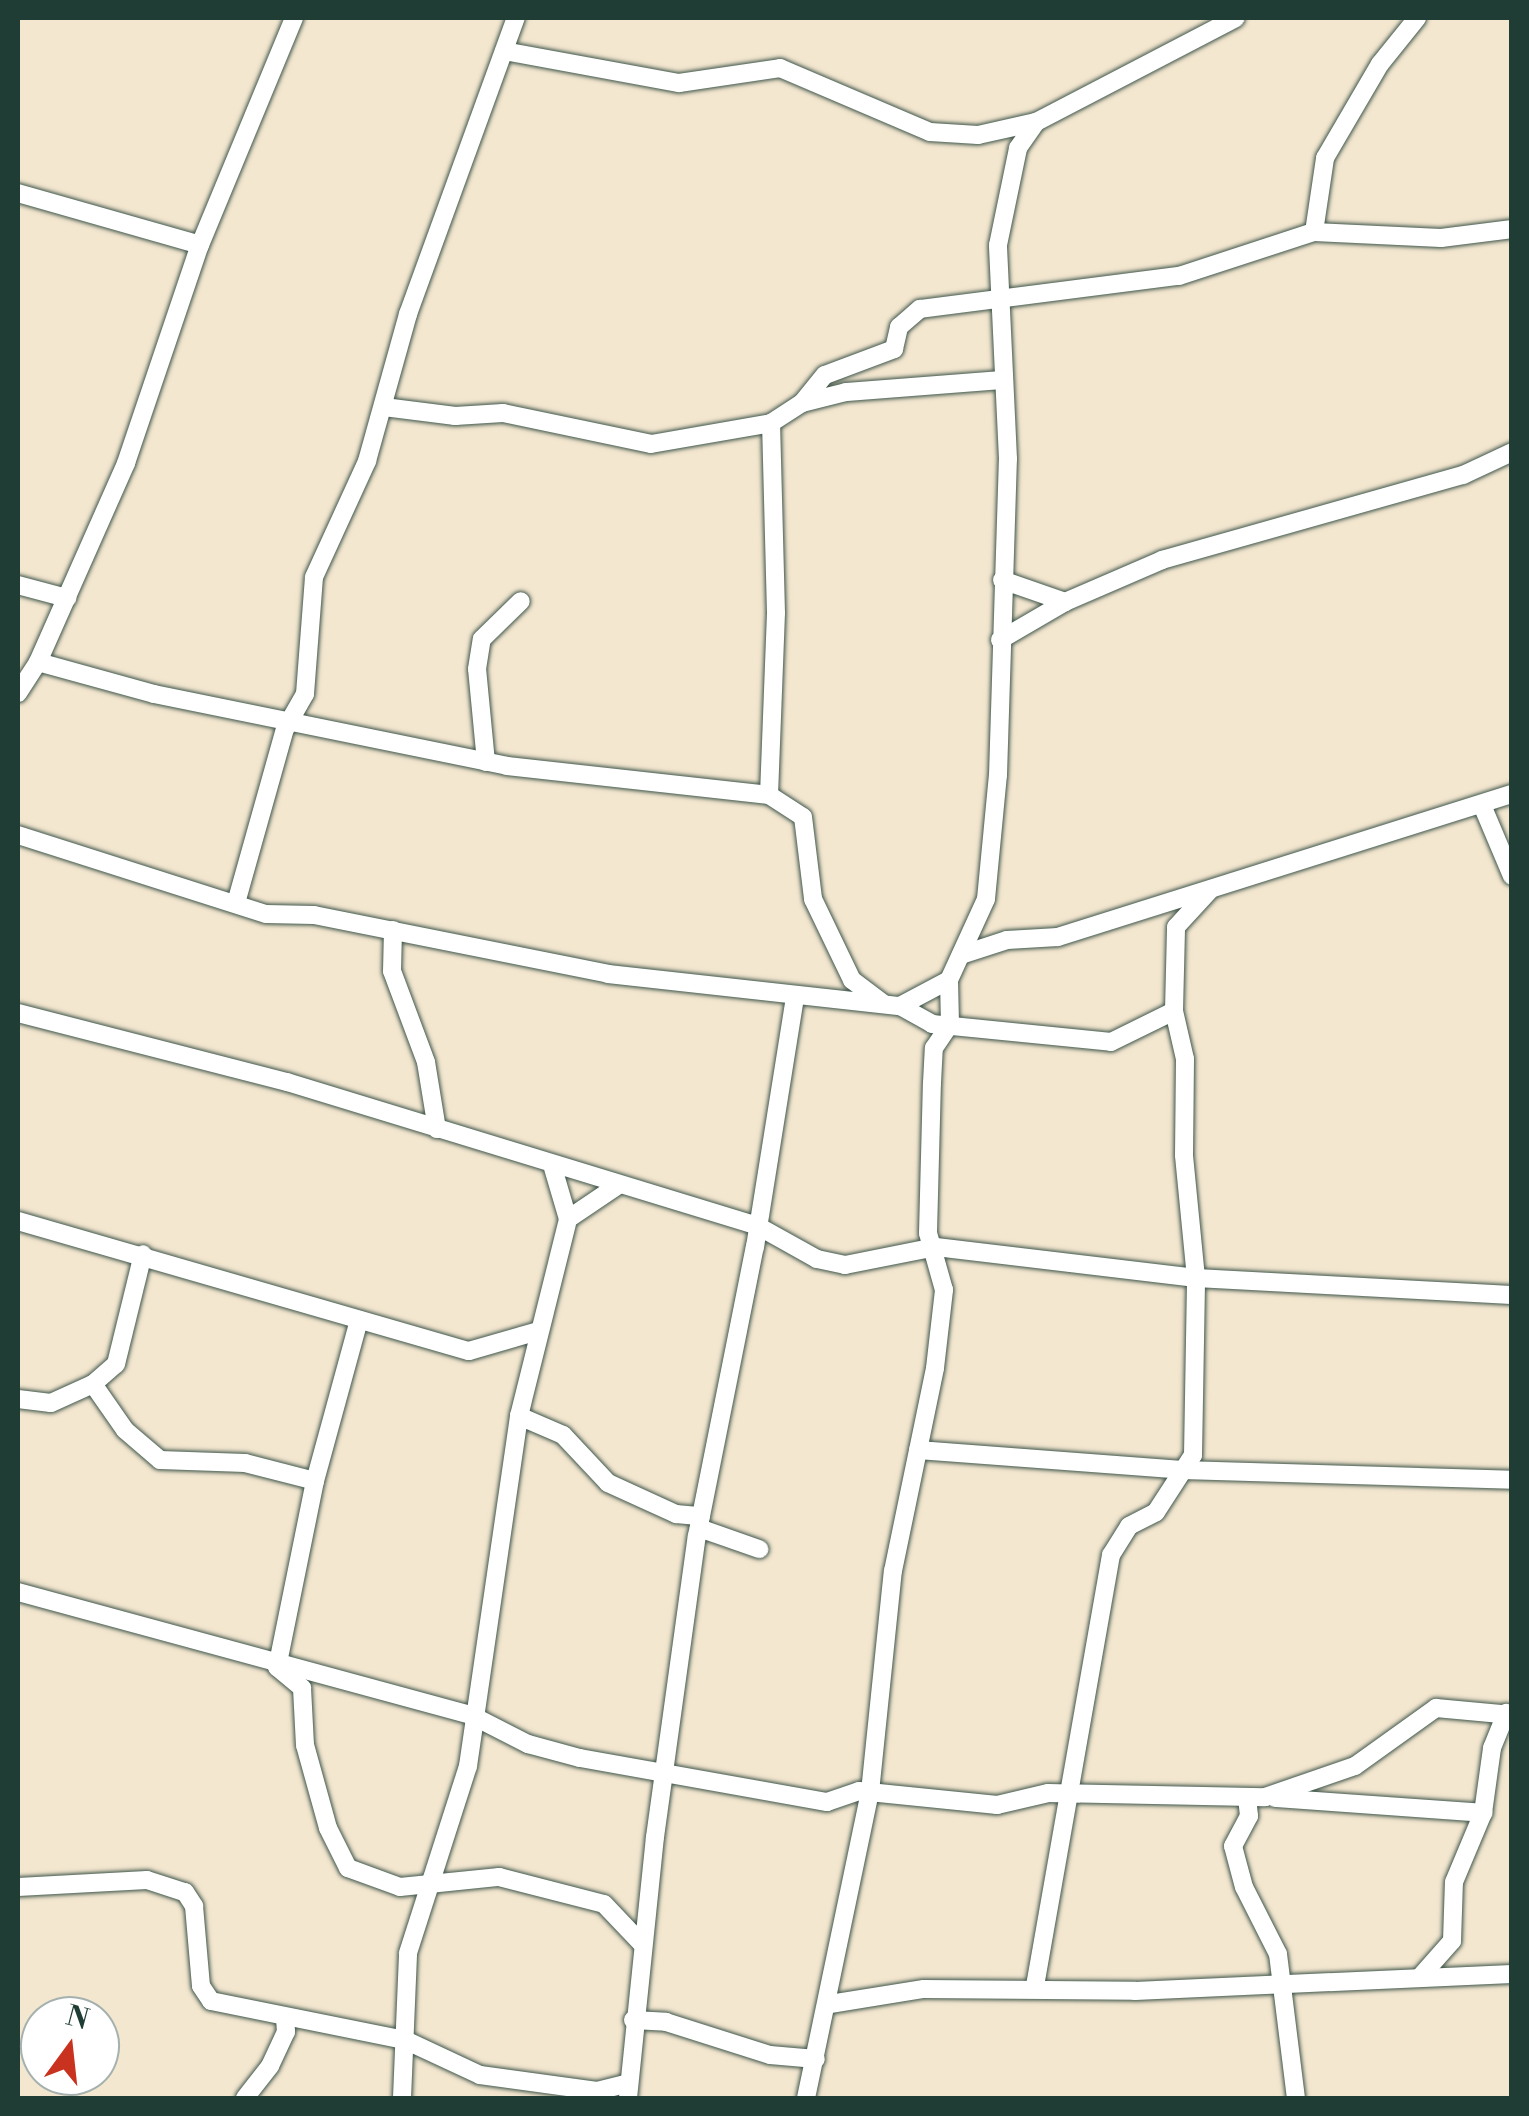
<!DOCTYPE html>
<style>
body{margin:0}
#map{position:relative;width:1529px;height:2116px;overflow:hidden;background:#f4e7d0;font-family:"Libre Bodoni",serif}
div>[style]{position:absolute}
.roads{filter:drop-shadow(0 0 2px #3f564b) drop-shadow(0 0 2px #3f564b)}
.street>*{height:18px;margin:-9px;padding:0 9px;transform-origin:9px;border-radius:9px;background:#fff}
span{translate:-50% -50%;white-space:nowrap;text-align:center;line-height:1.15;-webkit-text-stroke:9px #fff;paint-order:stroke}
.frame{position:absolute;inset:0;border:20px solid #1f3d34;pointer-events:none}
.north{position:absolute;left:20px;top:1996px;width:100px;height:100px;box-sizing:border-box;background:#fff;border:2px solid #a5b1ae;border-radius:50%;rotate:15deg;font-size:28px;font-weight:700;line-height:40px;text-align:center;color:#1f3d34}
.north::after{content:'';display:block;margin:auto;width:35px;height:45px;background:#c8321e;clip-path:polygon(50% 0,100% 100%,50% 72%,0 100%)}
</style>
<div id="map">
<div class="roads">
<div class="street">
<i style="left:504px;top:51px;width:178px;rotate:10.4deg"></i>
<i style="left:679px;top:83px;width:102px;rotate:-8.4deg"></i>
<i style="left:780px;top:68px;width:163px;rotate:23.1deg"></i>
<i style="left:930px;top:132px;width:48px;rotate:3.6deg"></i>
<i style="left:978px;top:135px;width:59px;rotate:-12.6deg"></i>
<i style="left:1036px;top:122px;width:225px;rotate:-27.5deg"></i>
<i style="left:18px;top:193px;width:189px;rotate:15.9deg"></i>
<i style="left:1314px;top:232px;width:75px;rotate:-81.5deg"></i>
<i style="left:1325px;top:158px;width:109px;rotate:-59.7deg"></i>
<i style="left:1380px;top:64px;width:59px;rotate:-51.2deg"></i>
<i style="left:802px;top:403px;width:36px;rotate:-51deg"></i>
<i style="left:825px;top:375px;width:74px;rotate:-20.6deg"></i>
<i style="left:894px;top:349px;width:23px;rotate:-77deg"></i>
<i style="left:899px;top:327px;width:28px;rotate:-41deg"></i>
<i style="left:920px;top:309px;width:261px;rotate:-7.3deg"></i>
<i style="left:1179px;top:276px;width:142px;rotate:-18.1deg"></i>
<i style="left:1314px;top:232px;width:127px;rotate:2.7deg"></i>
<i style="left:1441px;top:238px;width:72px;rotate:-7.2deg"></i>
<i style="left:384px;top:407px;width:72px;rotate:7.2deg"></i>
<i style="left:455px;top:416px;width:48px;rotate:-3.6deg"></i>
<i style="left:503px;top:413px;width:151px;rotate:11.8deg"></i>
<i style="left:651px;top:444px;width:122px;rotate:-9.9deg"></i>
<i style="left:771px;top:423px;width:37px;rotate:-33deg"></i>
<i style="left:802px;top:403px;width:45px;rotate:-14deg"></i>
<i style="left:846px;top:392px;width:157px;rotate:-4.4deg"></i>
<i style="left:1002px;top:580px;width:67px;rotate:19.2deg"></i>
<i style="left:18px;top:585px;width:51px;rotate:14.9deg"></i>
<i style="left:1000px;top:640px;width:75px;rotate:-30.3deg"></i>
<i style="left:1065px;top:602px;width:106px;rotate:-23.4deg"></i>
<i style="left:1162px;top:560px;width:313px;rotate:-15.8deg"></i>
<i style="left:1463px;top:475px;width:54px;rotate:-25.1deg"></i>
<i style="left:38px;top:662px;width:120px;rotate:15.4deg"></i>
<i style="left:154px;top:694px;width:360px;rotate:11.5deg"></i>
<i style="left:507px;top:766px;width:264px;rotate:6.3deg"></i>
<i style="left:769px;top:795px;width:182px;rotate:-87.8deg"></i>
<i style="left:776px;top:613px;width:190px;rotate:-91.5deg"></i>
<i style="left:18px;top:693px;width:37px;rotate:-57deg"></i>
<i style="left:38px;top:662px;width:218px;rotate:-66.1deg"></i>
<i style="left:126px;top:463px;width:230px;rotate:-71.3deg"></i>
<i style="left:200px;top:245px;width:246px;rotate:-67.5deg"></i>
<i style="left:486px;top:762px;width:93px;rotate:-95.5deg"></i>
<i style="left:477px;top:669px;width:30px;rotate:-81deg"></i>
<i style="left:482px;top:639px;width:54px;rotate:-44.3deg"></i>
<i style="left:769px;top:795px;width:40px;rotate:32.9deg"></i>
<i style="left:803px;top:817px;width:83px;rotate:83deg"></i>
<i style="left:813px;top:899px;width:90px;rotate:64.3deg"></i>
<i style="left:852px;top:980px;width:39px;rotate:37deg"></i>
<i style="left:1482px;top:805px;width:77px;rotate:67.1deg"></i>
<i style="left:18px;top:835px;width:260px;rotate:17.7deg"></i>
<i style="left:266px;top:914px;width:48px;rotate:1.2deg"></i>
<i style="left:314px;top:915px;width:300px;rotate:11.3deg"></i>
<i style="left:608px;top:974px;width:294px;rotate:6.3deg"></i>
<i style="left:900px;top:1006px;width:55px;rotate:-28deg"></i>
<i style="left:949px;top:980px;width:89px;rotate:-65.4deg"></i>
<i style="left:986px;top:899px;width:125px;rotate:-84.5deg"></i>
<i style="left:998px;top:775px;width:316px;rotate:-88.2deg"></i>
<i style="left:1008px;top:459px;width:214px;rotate:-92.7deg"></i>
<i style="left:998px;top:245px;width:99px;rotate:-78.3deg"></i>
<i style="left:1018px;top:148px;width:32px;rotate:-55deg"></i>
<i style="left:236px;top:903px;width:181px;rotate:-74.3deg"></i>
<i style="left:285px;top:729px;width:40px;rotate:-60.3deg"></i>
<i style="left:305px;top:694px;width:117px;rotate:-85.6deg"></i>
<i style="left:314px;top:577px;width:128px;rotate:-65.4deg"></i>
<i style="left:367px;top:461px;width:153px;rotate:-74.4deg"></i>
<i style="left:408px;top:314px;width:315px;rotate:-70deg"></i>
<i style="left:393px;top:930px;width:41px;rotate:91.4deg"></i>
<i style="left:392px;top:971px;width:97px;rotate:69.5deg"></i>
<i style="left:426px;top:1062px;width:68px;rotate:80.7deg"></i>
<i style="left:961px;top:955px;width:48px;rotate:-18.1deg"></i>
<i style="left:1007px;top:940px;width:51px;rotate:-3.4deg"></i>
<i style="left:1058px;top:937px;width:476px;rotate:-17.5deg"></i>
<i style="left:900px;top:1006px;width:37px;rotate:29deg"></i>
<i style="left:932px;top:1024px;width:180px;rotate:5.7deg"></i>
<i style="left:1111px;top:1042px;width:70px;rotate:-26.2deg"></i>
<i style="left:18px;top:1013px;width:278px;rotate:14.4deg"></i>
<i style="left:287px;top:1082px;width:490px;rotate:17deg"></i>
<i style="left:756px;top:1225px;width:70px;rotate:29.1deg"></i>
<i style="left:817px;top:1259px;width:29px;rotate:12deg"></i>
<i style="left:845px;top:1265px;width:93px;rotate:-11.2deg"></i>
<i style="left:936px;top:1247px;width:262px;rotate:6.8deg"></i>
<i style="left:1196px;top:1278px;width:316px;rotate:3.1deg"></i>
<i style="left:568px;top:1219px;width:59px;rotate:-34deg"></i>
<i style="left:18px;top:1221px;width:469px;rotate:16.1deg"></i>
<i style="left:469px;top:1351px;width:69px;rotate:-16.1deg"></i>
<i style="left:359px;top:1320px;width:167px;rotate:105.3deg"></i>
<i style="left:315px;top:1481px;width:190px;rotate:101.5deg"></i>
<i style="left:277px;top:1667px;width:33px;rotate:40deg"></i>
<i style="left:302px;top:1688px;width:57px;rotate:87deg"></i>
<i style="left:305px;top:1745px;width:86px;rotate:74.5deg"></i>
<i style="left:328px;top:1828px;width:45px;rotate:63.4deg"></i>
<i style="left:348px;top:1868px;width:55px;rotate:20.1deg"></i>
<i style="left:400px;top:1887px;width:100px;rotate:-5.8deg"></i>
<i style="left:499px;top:1877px;width:108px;rotate:14.4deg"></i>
<i style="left:604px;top:1904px;width:55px;rotate:46.5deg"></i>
<i style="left:93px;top:1384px;width:56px;rotate:55.2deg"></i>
<i style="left:125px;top:1430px;width:46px;rotate:40.6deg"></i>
<i style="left:160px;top:1460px;width:85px;rotate:2deg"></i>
<i style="left:245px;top:1463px;width:72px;rotate:14.4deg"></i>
<i style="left:18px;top:1399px;width:33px;rotate:7deg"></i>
<i style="left:51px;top:1403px;width:46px;rotate:-24.3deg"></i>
<i style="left:93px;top:1384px;width:30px;rotate:-41deg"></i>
<i style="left:116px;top:1364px;width:113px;rotate:-76.2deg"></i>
<i style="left:519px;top:1416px;width:48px;rotate:23.4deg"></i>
<i style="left:563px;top:1435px;width:66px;rotate:46.8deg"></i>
<i style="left:608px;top:1483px;width:75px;rotate:24.5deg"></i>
<i style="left:676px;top:1514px;width:25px;rotate:5deg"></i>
<i style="left:918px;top:1450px;width:265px;rotate:4.3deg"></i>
<i style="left:1182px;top:1470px;width:330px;rotate:1.7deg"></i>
<i style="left:699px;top:1528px;width:64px;rotate:19.3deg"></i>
<i style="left:18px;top:1592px;width:472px;rotate:15.2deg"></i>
<i style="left:473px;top:1716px;width:62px;rotate:27deg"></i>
<i style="left:528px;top:1744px;width:54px;rotate:15.1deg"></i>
<i style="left:580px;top:1758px;width:251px;rotate:10.1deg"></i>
<i style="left:827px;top:1802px;width:34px;rotate:-19deg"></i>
<i style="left:859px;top:1791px;width:139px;rotate:5.8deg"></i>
<i style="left:997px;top:1805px;width:52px;rotate:-13.2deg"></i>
<i style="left:1048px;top:1793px;width:217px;rotate:1.1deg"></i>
<i style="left:1265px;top:1797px;width:95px;rotate:-19deg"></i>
<i style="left:1355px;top:1766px;width:100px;rotate:-35.6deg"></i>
<i style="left:1436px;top:1708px;width:76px;rotate:5.3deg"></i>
<i style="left:1247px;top:1797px;width:19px;rotate:84deg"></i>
<i style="left:1249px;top:1816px;width:34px;rotate:118deg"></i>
<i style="left:1233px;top:1846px;width:42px;rotate:75deg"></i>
<i style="left:1244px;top:1887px;width:75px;rotate:63.1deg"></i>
<i style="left:1278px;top:1954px;width:145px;rotate:82.9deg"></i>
<i style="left:1275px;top:1798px;width:209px;rotate:4.1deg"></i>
<i style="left:18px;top:1887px;width:129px;rotate:-3.1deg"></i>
<i style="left:147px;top:1880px;width:40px;rotate:18deg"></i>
<i style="left:185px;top:1892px;width:17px;rotate:57deg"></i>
<i style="left:194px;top:1906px;width:80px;rotate:85deg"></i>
<i style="left:201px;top:1986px;width:18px;rotate:56deg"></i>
<i style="left:211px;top:2001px;width:198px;rotate:11.4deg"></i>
<i style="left:405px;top:2040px;width:83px;rotate:25deg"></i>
<i style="left:480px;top:2075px;width:118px;rotate:7.8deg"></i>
<i style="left:597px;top:2091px;width:32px;rotate:-14deg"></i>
<i style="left:1421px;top:1976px;width:47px;rotate:-48.5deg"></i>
<i style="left:1452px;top:1941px;width:59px;rotate:-88.1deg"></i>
<i style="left:1454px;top:1882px;width:75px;rotate:-67.2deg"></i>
<i style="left:1483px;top:1813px;width:66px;rotate:-82.1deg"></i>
<i style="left:1492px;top:1748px;width:38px;rotate:-68deg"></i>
<i style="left:1035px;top:1986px;width:438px;rotate:-80deg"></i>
<i style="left:1111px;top:1555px;width:34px;rotate:-58deg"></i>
<i style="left:1129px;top:1526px;width:30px;rotate:-27deg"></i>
<i style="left:1156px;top:1512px;width:68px;rotate:-57deg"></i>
<i style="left:1193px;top:1455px;width:177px;rotate:-89deg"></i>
<i style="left:1196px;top:1278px;width:124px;rotate:-95.6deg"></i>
<i style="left:1184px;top:1155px;width:96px;rotate:-89.4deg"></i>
<i style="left:1185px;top:1059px;width:49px;rotate:-102.9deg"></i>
<i style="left:1174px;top:1011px;width:84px;rotate:-88.6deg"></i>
<i style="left:1176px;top:927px;width:50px;rotate:-47.4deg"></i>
<i style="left:830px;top:2004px;width:95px;rotate:-9.1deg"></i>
<i style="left:924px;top:1989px;width:211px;rotate:0.5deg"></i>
<i style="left:1135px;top:1991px;width:377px;rotate:-2.6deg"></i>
<i style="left:633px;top:2020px;width:33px;rotate:3deg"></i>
<i style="left:666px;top:2022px;width:109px;rotate:17.6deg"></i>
<i style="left:770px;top:2055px;width:46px;rotate:5deg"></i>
<i style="left:245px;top:2098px;width:41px;rotate:-52deg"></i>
<i style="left:270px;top:2066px;width:38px;rotate:-65deg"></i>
<i style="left:286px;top:2032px;width:15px;rotate:-94deg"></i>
<i style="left:402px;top:2098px;width:145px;rotate:-87.6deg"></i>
<i style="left:408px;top:1953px;width:196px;rotate:-72.2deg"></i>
<i style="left:468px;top:1766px;width:354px;rotate:-81.7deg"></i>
<i style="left:519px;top:1416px;width:203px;rotate:-76deg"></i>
<i style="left:568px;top:1219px;width:53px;rotate:-106.4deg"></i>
<i style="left:628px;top:2098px;width:262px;rotate:-84.1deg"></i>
<i style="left:655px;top:1837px;width:304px;rotate:-82.1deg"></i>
<i style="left:697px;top:1536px;width:295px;rotate:-78.7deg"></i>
<i style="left:755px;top:1247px;width:252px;rotate:-80.9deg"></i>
<i style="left:806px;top:2098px;width:313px;rotate:-78.2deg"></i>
<i style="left:870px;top:1792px;width:222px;rotate:-84.1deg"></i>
<i style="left:893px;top:1571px;width:207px;rotate:-78.3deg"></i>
<i style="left:935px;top:1368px;width:79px;rotate:-83.4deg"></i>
<i style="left:944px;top:1290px;width:59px;rotate:-105.7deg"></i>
<i style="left:928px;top:1233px;width:150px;rotate:-88.5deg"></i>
<i style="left:932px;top:1083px;width:35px;rotate:-87deg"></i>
<i style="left:934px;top:1048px;width:29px;rotate:-56deg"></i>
<i style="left:950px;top:1024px;width:44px;rotate:-91.3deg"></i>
</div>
</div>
<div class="frame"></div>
<div class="north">N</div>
</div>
